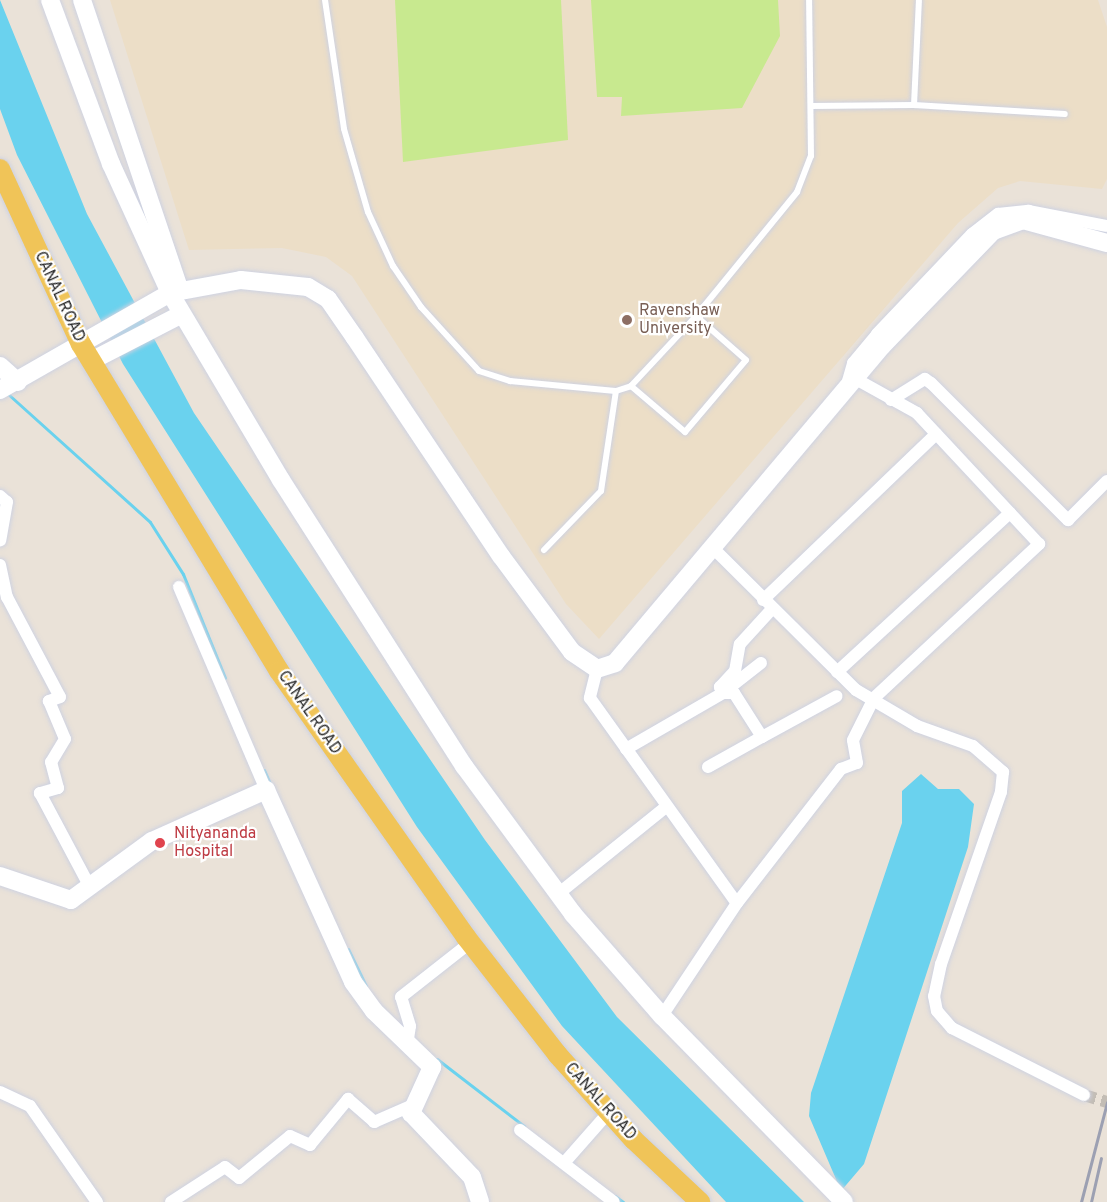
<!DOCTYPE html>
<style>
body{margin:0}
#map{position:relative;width:1107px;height:1202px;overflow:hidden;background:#eae2d8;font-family:Overpass,sans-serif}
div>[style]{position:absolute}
.education>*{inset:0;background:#ecdec7}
.pitch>*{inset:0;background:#c8e98f}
.water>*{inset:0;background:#6ad2ee}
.stream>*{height:3px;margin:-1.5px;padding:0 1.5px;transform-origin:1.5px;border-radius:1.5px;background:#6ad2ee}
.street-tunnel>*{height:12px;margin-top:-6px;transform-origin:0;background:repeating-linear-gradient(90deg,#c3bdb5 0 12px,transparent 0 18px)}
.roads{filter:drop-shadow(0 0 2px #ced2e1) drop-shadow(0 0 2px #ced2e1)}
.lane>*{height:6px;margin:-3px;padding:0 3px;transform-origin:3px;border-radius:3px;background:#fff}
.street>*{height:12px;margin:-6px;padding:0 6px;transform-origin:6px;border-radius:6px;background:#fff}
.secondary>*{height:18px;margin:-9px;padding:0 9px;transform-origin:9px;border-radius:9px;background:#fff}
.primary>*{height:20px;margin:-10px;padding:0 10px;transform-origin:10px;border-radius:10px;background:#f0c458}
.rail>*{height:3px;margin:-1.5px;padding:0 1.5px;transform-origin:1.5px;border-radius:1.5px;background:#9ca0b2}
.dots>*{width:16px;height:16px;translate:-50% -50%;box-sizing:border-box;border:3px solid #fff;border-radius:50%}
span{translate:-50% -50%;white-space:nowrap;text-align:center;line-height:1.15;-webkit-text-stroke:4.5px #fff;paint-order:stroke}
.street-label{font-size:16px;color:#272727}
.education-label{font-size:16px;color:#785e54}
.left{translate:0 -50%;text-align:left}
.health-label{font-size:16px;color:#be3a42}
</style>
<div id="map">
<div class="education">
<i style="clip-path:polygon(110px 0,1098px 0,1107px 27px,1107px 179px,1102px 189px,1020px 181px,998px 188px,958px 223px,599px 639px,566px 604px,352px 276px,326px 257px,282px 248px,189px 250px)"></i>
</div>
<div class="pitch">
<i style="clip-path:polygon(395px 0,561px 0,568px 140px,403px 162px)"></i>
<i style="clip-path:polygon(591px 0,778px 0,780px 36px,742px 108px,621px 116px,622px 97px,597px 97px)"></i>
</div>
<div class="water">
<i style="clip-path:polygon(0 0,87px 214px,194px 413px,485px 840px,617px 1017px,804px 1202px,726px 1202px,562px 1026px,417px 827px,123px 364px,17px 155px,0 109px)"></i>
<i style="clip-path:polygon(921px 774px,938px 789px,959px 789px,974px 804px,968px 847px,864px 1164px,841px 1191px,809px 1116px,811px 1093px,902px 823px,902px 791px)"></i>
</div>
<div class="stream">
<i style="left:8px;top:394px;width:191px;rotate:42deg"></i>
<i style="left:150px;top:522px;width:62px;rotate:57.6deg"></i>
<i style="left:183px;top:574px;width:112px;rotate:68deg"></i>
<i style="left:264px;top:770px;width:17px;rotate:66deg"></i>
<i style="left:348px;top:949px;width:41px;rotate:64.1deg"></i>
<i style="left:437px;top:1059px;width:110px;rotate:37.6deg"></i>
<i style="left:615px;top:1196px;width:10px;rotate:37deg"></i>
</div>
<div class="street-tunnel">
<i style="left:1084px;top:1095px;width:24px;rotate:17deg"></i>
</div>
<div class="roads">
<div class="lane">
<i style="left:325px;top:0;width:130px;rotate:81.6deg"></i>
<i style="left:344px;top:129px;width:86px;rotate:73.9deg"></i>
<i style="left:368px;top:212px;width:60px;rotate:65.2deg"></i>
<i style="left:393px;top:266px;width:50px;rotate:55.7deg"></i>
<i style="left:421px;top:307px;width:86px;rotate:47.8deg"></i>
<i style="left:479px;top:371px;width:33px;rotate:18deg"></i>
<i style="left:510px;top:381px;width:106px;rotate:5.4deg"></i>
<i style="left:616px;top:391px;width:16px;rotate:-18deg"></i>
<i style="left:631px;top:386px;width:96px;rotate:-47.1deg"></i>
<i style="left:696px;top:316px;width:160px;rotate:-50.8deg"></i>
<i style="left:797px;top:192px;width:39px;rotate:-69deg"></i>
<i style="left:811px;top:156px;width:156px;rotate:-90.7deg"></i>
<i style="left:914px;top:105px;width:151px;rotate:3.4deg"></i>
<i style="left:811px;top:106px;width:103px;rotate:-0.6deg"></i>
<i style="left:914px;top:105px;width:105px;rotate:-87.3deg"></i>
<i style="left:631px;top:386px;width:71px;rotate:40.4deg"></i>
<i style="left:685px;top:432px;width:94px;rotate:-49.7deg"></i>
<i style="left:746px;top:360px;width:67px;rotate:-138.7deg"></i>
<i style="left:544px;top:550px;width:82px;rotate:-46deg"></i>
<i style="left:601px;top:491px;width:101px;rotate:-81.5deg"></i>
</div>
<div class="street">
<i style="left:848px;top:381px;width:19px;rotate:-74deg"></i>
<i style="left:853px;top:363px;width:38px;rotate:-50deg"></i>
<i style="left:877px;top:334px;width:138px;rotate:-46.5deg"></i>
<i style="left:972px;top:234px;width:33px;rotate:-38deg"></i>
<i style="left:998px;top:214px;width:31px;rotate:-6deg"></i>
<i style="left:1029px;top:211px;width:79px;rotate:10.9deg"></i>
<i style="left:891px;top:400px;width:40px;rotate:-32deg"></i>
<i style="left:925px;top:379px;width:7px;rotate:34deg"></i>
<i style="left:931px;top:383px;width:194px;rotate:45deg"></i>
<i style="left:1068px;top:520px;width:55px;rotate:-45deg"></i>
<i style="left:0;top:496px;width:9px;rotate:41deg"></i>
<i style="left:7px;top:502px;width:39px;rotate:100deg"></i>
<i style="left:715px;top:550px;width:199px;rotate:44.8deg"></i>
<i style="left:856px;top:690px;width:71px;rotate:30.5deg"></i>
<i style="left:917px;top:726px;width:59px;rotate:19.7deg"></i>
<i style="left:973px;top:746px;width:40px;rotate:41deg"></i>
<i style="left:1003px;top:772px;width:20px;rotate:96deg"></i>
<i style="left:1001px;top:792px;width:182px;rotate:109.2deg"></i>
<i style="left:941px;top:964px;width:33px;rotate:102deg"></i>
<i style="left:934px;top:996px;width:15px;rotate:79deg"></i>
<i style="left:937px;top:1011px;width:23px;rotate:49deg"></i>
<i style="left:952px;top:1028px;width:148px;rotate:26.9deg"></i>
<i style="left:0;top:565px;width:33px;rotate:78deg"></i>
<i style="left:7px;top:597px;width:113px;rotate:62.1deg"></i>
<i style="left:60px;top:697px;width:12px;rotate:160deg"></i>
<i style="left:49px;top:701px;width:41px;rotate:67.2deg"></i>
<i style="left:65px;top:739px;width:27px;rotate:121deg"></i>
<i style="left:51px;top:762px;width:27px;rotate:75deg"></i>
<i style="left:58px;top:788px;width:19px;rotate:164deg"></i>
<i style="left:40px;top:793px;width:106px;rotate:62deg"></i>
<i style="left:179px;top:587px;width:221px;rotate:66.8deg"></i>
<i style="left:763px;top:600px;width:240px;rotate:-43.8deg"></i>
<i style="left:597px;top:669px;width:30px;rotate:104deg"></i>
<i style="left:590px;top:698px;width:252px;rotate:54.4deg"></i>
<i style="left:737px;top:903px;width:136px;rotate:123.6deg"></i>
<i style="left:837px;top:672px;width:235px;rotate:-42.6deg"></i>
<i style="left:724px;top:692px;width:47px;rotate:-38.1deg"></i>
<i style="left:723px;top:693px;width:7px;rotate:-117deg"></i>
<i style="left:720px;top:687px;width:22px;rotate:-47deg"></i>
<i style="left:735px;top:671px;width:27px;rotate:-80deg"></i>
<i style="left:740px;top:644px;width:47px;rotate:-47.6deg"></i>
<i style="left:626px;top:749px;width:112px;rotate:-30deg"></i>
<i style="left:723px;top:693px;width:11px"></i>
<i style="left:734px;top:693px;width:52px;rotate:57.5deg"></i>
<i style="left:762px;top:737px;width:85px;rotate:-28.7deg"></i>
<i style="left:708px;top:767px;width:62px;rotate:-29.1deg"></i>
<i style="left:558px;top:894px;width:139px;rotate:-38.9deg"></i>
<i style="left:737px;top:903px;width:170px;rotate:-52.2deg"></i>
<i style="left:841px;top:769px;width:17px;rotate:-21deg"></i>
<i style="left:857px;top:763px;width:23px;rotate:-100deg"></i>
<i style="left:853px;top:740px;width:47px;rotate:-63.4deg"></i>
<i style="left:874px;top:698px;width:226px;rotate:-43deg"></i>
<i style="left:1039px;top:544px;width:179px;rotate:-133deg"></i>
<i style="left:917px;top:413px;width:70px;rotate:-150.9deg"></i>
<i style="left:407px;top:1045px;width:19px;rotate:-81deg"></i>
<i style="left:410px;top:1026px;width:30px;rotate:-107deg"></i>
<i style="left:401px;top:997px;width:89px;rotate:-38.2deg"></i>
<i style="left:0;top:1092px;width:33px;rotate:25deg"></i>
<i style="left:30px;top:1106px;width:117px;rotate:55.1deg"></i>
<i style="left:520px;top:1130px;width:118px;rotate:37.5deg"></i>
<i style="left:564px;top:1163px;width:68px;rotate:-48.6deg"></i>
<i style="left:171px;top:1202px;width:64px;rotate:-32.9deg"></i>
<i style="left:225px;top:1167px;width:18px;rotate:38deg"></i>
<i style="left:239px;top:1178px;width:66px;rotate:-39.5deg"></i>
<i style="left:290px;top:1136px;width:22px;rotate:24deg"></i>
<i style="left:310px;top:1145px;width:60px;rotate:-50.4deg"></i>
<i style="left:348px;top:1099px;width:35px;rotate:41deg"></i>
<i style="left:374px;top:1122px;width:40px;rotate:-23.4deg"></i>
</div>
<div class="secondary">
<i style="left:50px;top:0;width:175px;rotate:69.6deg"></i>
<i style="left:111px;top:164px;width:142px;rotate:65.4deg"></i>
<i style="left:170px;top:293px;width:217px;rotate:59.3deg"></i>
<i style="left:281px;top:480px;width:340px;rotate:57.4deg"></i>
<i style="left:464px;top:766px;width:184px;rotate:53.6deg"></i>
<i style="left:573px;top:914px;width:135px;rotate:48.9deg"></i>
<i style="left:662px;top:1016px;width:260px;rotate:45.6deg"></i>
<i style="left:82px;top:0;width:307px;rotate:71.4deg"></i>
<i style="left:91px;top:361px;width:102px;rotate:-27.3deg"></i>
<i style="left:0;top:366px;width:24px;rotate:42deg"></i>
<i style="left:0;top:390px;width:196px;rotate:-29.7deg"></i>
<i style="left:170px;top:293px;width:72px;rotate:-10.4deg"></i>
<i style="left:241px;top:280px;width:67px;rotate:6deg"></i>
<i style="left:308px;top:287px;width:23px;rotate:31deg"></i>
<i style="left:328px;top:299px;width:47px;rotate:55.3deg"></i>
<i style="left:355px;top:338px;width:262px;rotate:56.2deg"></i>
<i style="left:501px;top:556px;width:119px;rotate:53.5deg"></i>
<i style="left:572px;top:652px;width:30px;rotate:34deg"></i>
<i style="left:597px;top:669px;width:19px;rotate:-18deg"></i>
<i style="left:615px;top:663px;width:414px;rotate:-49.9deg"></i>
<i style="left:882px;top:346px;width:160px;rotate:-46deg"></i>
<i style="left:993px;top:231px;width:32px;rotate:-20deg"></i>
<i style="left:1023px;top:220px;width:87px;rotate:15.3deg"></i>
<i style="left:0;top:876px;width:75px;rotate:18.7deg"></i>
<i style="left:71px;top:900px;width:100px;rotate:-36.1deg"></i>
<i style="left:152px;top:841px;width:125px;rotate:-24.1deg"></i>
<i style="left:266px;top:790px;width:211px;rotate:65.6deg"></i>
<i style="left:353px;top:982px;width:36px;rotate:54deg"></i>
<i style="left:374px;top:1011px;width:81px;rotate:44deg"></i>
<i style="left:432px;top:1067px;width:51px;rotate:114.5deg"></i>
<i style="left:411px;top:1113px;width:88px;rotate:46.4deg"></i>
<i style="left:472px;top:1177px;width:26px;rotate:72deg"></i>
</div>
<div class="primary">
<i style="left:0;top:169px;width:193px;rotate:65.2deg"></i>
<i style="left:81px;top:344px;width:382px;rotate:58.8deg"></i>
<i style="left:279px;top:671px;width:325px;rotate:54.9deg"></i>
<i style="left:466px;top:937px;width:148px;rotate:52.1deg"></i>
<i style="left:557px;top:1054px;width:115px;rotate:48.2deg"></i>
<i style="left:634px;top:1140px;width:91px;rotate:43.2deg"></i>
</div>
</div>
<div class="rail">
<i style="left:1081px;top:1202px;width:103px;rotate:-75.4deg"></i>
<i style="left:1091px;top:1202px;width:45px;rotate:-77.2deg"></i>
</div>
<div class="dots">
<i style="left:627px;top:320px;background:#8d6e63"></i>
<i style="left:160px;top:843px;background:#e0444e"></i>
</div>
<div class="street-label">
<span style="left:59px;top:297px;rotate:65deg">CANAL ROAD</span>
<span style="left:309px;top:713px;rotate:55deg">CANAL ROAD</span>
<span style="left:600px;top:1102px;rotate:48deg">CANAL ROAD</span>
</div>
<div class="education-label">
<span class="left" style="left:639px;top:320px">Ravenshaw<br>University</span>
</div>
<div class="health-label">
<span class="left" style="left:174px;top:843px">Nityananda<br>Hospital</span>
</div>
</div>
